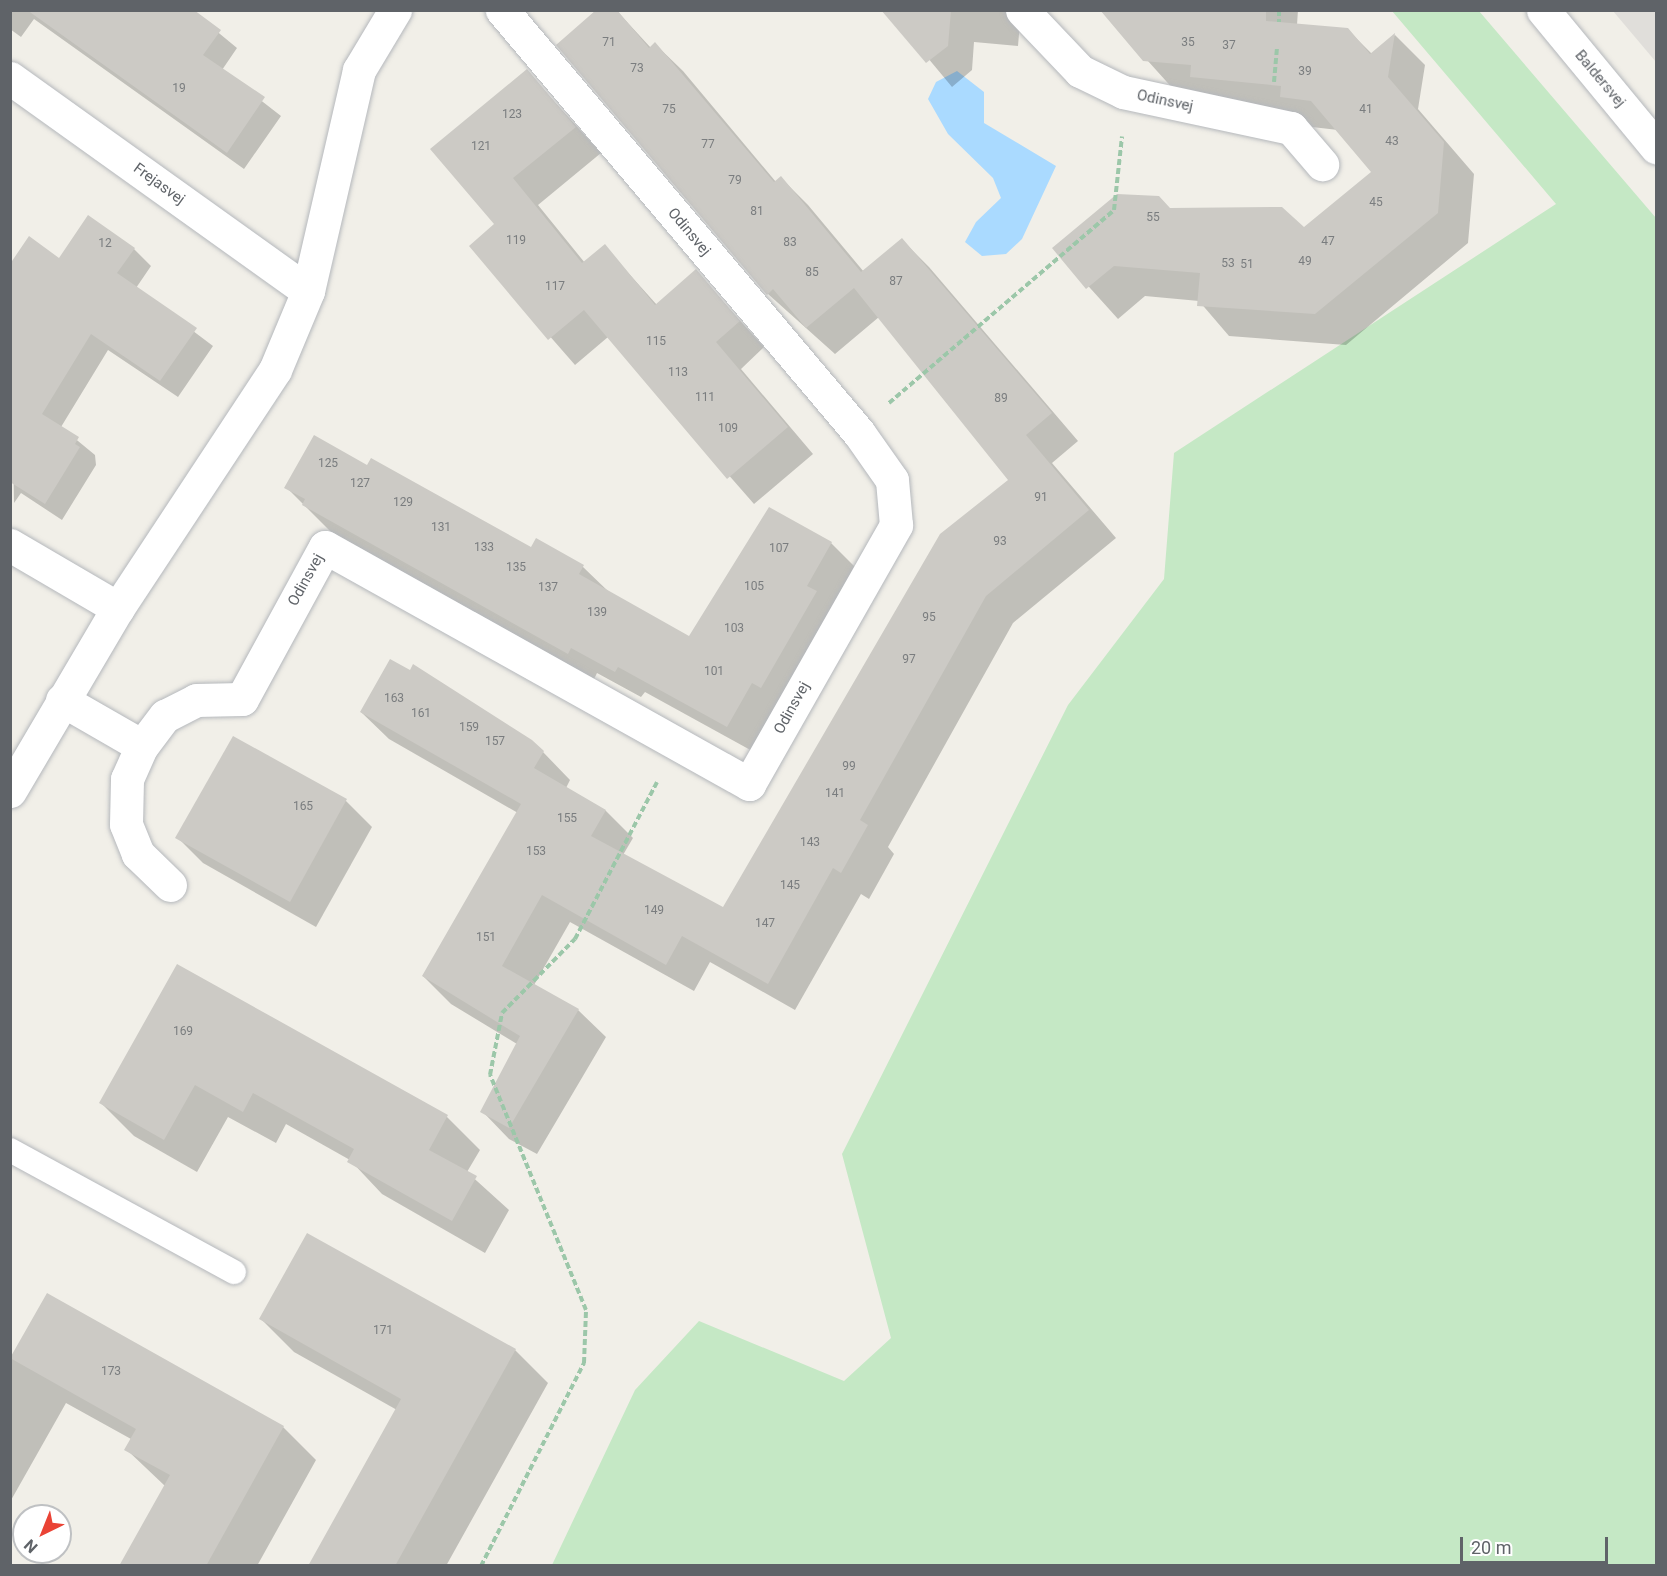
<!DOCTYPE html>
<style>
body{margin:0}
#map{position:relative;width:1667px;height:1576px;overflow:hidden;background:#f1efe8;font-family:Roboto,sans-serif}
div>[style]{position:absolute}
.industrial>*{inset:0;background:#e0deda}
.green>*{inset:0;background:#c5e8c5}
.water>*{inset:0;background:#aadaff}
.shadow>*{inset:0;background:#0003}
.building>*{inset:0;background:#cccac5}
.path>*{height:4px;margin-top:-2px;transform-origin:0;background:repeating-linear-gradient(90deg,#9cc7a9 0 6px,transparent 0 9px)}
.roads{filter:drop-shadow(0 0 2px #b5b8bc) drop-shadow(0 0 2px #b5b8bc)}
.service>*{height:24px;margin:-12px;padding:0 12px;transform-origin:12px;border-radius:12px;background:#fff}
.minor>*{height:33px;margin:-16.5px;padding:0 16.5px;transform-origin:16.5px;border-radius:16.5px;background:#fff}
span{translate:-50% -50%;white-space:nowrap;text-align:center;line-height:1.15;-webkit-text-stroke:5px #fff;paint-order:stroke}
.number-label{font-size:12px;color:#7a7d7f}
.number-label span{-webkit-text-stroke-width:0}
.street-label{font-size:15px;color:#5f6368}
.frame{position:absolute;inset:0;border:12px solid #5f6368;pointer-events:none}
.north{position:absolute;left:12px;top:1504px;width:60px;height:60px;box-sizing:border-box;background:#fff;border:2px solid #bfc1c3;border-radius:50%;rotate:223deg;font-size:16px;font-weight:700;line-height:24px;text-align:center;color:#5f6368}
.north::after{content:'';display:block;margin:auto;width:21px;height:27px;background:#ea4335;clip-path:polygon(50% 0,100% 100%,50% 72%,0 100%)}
.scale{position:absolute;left:1460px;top:1537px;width:148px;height:27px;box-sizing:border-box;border:3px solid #5f6368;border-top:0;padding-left:8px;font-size:18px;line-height:21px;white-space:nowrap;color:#5f6368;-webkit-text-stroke:4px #fff;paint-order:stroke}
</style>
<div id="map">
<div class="industrial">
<i style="clip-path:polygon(1613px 11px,1656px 11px,1656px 62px)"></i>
</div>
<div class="green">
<i style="clip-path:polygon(1392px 11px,1479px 11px,1656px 218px,1656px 1565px,552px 1565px,635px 1390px,699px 1321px,844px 1381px,891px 1338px,842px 1154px,1068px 705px,1164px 579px,1174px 453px,1556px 204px)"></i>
</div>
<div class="water">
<i style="clip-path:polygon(957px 71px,984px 92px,984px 123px,1056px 166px,1022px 239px,1006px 254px,982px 256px,965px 242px,976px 222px,1001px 198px,993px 178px,948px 134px,928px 99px,936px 82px)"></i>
</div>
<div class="shadow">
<i style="clip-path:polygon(10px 10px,191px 10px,237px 48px,222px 70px,281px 116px,244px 169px,34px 19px,21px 37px,10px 29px)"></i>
<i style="clip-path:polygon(616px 10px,651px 48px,655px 44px,683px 71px,776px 182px,781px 178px,808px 205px,864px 272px,902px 240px,929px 267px,1078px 441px,1052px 463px,1116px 538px,1013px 623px,888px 847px,894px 854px,869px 899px,861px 894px,795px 1010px,710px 962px,694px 991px,570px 922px,534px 985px,578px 1010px,606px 1037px,537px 1154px,509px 1139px,482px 1111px,517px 1044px,451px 1004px,423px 976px,518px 813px,389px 739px,361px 712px,543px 752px,570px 780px,566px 788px,606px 811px,633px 838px,623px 855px,724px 909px,1010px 480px,879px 317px,835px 354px,768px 294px)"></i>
<i style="clip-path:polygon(888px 10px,1021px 10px,1018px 46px,974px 42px,972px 70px,952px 87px)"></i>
<i style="clip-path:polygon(1102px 10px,1298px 10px,1297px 25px,1347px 29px,1372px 54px,1395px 35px,1425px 65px,1418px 109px,1474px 174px,1468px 243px,1346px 345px,1229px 336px,1199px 301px,1145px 296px,1118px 319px,1054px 248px,1170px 209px,1304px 229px,1374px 172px,1338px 130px,1312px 127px,1300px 115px,1222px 108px,1175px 91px)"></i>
<i style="clip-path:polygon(551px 98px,601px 153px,538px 205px,585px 263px,605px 247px,657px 305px,696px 272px,764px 347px,741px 369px,813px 454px,754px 504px,608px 337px,575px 365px,471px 246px,496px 224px,433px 149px)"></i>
<i style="clip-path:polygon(134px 249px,151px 266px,136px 288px,213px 346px,178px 397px,108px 350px,61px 427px,95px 455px,96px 465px,62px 520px,21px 493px,14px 503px,10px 267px)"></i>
<i style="clip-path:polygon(368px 467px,532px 549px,583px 567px,610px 593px,690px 638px,831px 543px,857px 569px,754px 752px,645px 692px,641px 697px,597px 673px,594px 679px,330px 531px,286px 487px)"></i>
<i style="clip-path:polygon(233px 738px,346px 801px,372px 827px,316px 927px,203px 863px,177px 837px)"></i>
<i style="clip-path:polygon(178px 966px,447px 1117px,480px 1150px,467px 1172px,509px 1210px,485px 1253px,382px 1194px,350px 1160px,286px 1124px,276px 1143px,228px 1117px,197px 1172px,134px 1136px,101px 1103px)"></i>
<i style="clip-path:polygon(308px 1235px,515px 1350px,548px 1383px,446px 1566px,310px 1566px,397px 1410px,294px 1352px,261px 1319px)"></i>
<i style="clip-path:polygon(10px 1355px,283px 1427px,316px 1460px,257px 1566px,121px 1566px,165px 1486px,126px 1449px,131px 1439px,66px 1403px,10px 1502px)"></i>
</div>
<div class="building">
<i style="clip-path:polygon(27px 10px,194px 10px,221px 30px,203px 55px,265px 97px,227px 153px)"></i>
<i style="clip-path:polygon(596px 10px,617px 10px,649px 48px,655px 42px,774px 182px,781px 176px,861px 272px,902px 238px,1052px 413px,1026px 435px,1089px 510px,986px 596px,860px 820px,868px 825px,841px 873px,833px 868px,768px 984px,682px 936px,666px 965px,542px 895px,502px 966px,579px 1009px,509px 1128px,480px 1112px,520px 1036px,422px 976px,521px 804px,360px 712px,390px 659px,410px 670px,413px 664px,532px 740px,544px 751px,534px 768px,606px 810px,591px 836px,723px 907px,940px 534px,1008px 480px,854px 288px,806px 328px,773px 289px,767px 295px,556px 45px)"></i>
<i style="clip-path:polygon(881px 10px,951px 10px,948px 46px,926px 63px)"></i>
<i style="clip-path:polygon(1100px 10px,1266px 10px,1266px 21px,1348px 28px,1370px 54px,1395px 33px,1388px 77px,1444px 142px,1438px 213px,1315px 314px,1197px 306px,1200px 273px,1114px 266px,1086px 289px,1052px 248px,1117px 194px,1159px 196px,1170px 208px,1282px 207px,1304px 227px,1371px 172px,1311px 101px,1280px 97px,1281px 86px,1190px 77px,1191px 65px,1143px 61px)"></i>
<i style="clip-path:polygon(527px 69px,576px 127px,513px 178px,582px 263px,605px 244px,655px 305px,696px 269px,740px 321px,716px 342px,788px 427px,727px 479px,584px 310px,548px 340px,469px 246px,494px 224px,430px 149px)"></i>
<i style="clip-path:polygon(88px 215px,135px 248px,117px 273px,197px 328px,160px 381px,91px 334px,42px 414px,79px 437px,75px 444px,80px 447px,45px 504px,10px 482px,10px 264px,29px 236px,59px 258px)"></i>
<i style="clip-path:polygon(314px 435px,367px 465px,371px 458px,531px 547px,536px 538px,584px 565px,579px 574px,689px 636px,769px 507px,832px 542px,807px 586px,817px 591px,761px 688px,752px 683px,727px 727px,618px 667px,615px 672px,571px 648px,568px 654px,302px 505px,305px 499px,284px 488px)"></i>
<i style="clip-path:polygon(233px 736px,347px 799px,290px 902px,175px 838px)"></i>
<i style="clip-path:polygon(177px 964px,448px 1115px,429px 1150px,477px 1176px,452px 1221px,347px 1162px,354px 1149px,253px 1093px,243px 1112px,195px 1085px,164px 1140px,99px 1103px)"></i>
<i style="clip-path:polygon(307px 1233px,516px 1349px,395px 1566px,308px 1566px,401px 1399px,259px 1319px)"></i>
<i style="clip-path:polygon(47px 1293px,284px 1426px,206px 1566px,119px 1566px,170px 1475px,124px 1450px,136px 1429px,10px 1358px)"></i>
</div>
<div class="path">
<i style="left:1279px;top:10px;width:12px;rotate:90deg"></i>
<i style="left:1274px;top:82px;width:35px;rotate:-85deg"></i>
<i style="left:889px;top:403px;width:296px;rotate:-40.6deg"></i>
<i style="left:1114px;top:210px;width:74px;rotate:-83.8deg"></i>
<i style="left:481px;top:1566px;width:228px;rotate:-63.1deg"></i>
<i style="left:584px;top:1363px;width:53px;rotate:-87.8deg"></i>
<i style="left:586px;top:1310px;width:254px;rotate:-112.2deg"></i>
<i style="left:490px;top:1075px;width:63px;rotate:-79deg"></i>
<i style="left:502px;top:1013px;width:104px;rotate:-45.4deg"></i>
<i style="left:575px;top:939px;width:177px;rotate:-62.4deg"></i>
</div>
<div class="roads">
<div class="service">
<i style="left:10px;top:1150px;width:255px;rotate:28.6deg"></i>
</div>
<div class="minor">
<i style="left:1022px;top:10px;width:84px;rotate:46.4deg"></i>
<i style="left:1080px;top:71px;width:48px;rotate:26deg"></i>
<i style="left:1123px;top:92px;width:172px;rotate:12.1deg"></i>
<i style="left:1291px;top:128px;width:48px;rotate:49.3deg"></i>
<i style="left:1543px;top:10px;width:178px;rotate:50.5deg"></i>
<i style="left:10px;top:78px;width:366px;rotate:35.6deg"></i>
<i style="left:10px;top:545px;width:125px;rotate:30.3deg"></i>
<i style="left:62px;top:700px;width:92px;rotate:29.9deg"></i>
<i style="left:10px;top:791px;width:212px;rotate:-59.5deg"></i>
<i style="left:118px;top:608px;width:285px;rotate:-56.6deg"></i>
<i style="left:275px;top:370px;width:86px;rotate:-67.3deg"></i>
<i style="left:308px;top:291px;width:227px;rotate:-77deg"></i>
<i style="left:359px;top:70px;width:70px;rotate:-59deg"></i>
<i style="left:170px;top:885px;width:45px;rotate:-135.9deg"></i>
<i style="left:138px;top:854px;width:32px;rotate:-112deg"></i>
<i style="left:126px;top:824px;width:45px;rotate:-88.7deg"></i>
<i style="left:127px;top:779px;width:36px;rotate:-66deg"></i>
<i style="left:142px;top:746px;width:38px;rotate:-53deg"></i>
<i style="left:165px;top:716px;width:35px;rotate:-27deg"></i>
<i style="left:196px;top:700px;width:46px;rotate:-1.2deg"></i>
<i style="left:242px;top:699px;width:173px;rotate:-61.4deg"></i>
<i style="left:325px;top:547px;width:486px;rotate:29.2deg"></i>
<i style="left:749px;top:784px;width:298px;rotate:-60.4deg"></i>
<i style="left:896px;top:525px;width:45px;rotate:-95.1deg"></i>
<i style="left:892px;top:480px;width:57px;rotate:-125.1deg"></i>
<i style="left:859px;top:433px;width:554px;rotate:-130.16deg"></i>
</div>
</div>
<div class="number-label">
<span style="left:609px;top:43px">71</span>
<span style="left:1188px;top:43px">35</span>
<span style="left:1229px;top:46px">37</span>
<span style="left:637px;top:69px">73</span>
<span style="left:1305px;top:72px">39</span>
<span style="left:179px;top:89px">19</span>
<span style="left:669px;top:110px">75</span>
<span style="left:1366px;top:110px">41</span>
<span style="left:512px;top:115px">123</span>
<span style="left:1392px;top:142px">43</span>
<span style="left:708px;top:145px">77</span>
<span style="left:481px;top:147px">121</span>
<span style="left:735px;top:181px">79</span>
<span style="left:1376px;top:203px">45</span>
<span style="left:757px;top:212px">81</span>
<span style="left:1153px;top:218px">55</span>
<span style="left:516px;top:241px">119</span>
<span style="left:1328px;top:242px">47</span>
<span style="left:790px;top:243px">83</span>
<span style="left:105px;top:244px">12</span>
<span style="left:1305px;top:262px">49</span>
<span style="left:1228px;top:264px">53</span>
<span style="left:1247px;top:265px">51</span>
<span style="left:812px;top:273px">85</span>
<span style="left:896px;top:282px">87</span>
<span style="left:555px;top:287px">117</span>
<span style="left:656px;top:342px">115</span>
<span style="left:678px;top:373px">113</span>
<span style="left:705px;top:398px">111</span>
<span style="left:1001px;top:399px">89</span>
<span style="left:728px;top:429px">109</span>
<span style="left:328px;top:464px">125</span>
<span style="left:360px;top:484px">127</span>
<span style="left:1041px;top:498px">91</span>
<span style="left:403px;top:503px">129</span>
<span style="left:441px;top:528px">131</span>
<span style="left:1000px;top:542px">93</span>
<span style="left:484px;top:548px">133</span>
<span style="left:779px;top:549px">107</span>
<span style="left:516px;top:568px">135</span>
<span style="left:754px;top:587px">105</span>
<span style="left:548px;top:588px">137</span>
<span style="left:597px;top:613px">139</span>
<span style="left:929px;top:618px">95</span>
<span style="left:734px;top:629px">103</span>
<span style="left:909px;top:660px">97</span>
<span style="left:714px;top:672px">101</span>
<span style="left:394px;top:699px">163</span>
<span style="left:421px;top:714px">161</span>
<span style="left:469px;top:728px">159</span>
<span style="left:495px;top:742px">157</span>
<span style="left:849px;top:767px">99</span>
<span style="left:835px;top:794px">141</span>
<span style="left:303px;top:807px">165</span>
<span style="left:567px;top:819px">155</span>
<span style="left:810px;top:843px">143</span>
<span style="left:536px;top:852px">153</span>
<span style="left:790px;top:886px">145</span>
<span style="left:654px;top:911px">149</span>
<span style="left:765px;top:924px">147</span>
<span style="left:486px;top:938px">151</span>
<span style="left:183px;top:1032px">169</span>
<span style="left:383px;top:1331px">171</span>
<span style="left:111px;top:1372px">173</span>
</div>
<div class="street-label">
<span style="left:1600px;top:79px;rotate:50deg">Baldersvej</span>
<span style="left:1165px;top:101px;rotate:12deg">Odinsvej</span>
<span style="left:159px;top:184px;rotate:36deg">Frejasvej</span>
<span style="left:689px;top:232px;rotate:50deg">Odinsvej</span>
<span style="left:306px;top:580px;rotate:-61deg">Odinsvej</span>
<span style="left:792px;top:708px;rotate:-61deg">Odinsvej</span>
</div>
<div class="frame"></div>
<div class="north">N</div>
<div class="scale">20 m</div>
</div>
